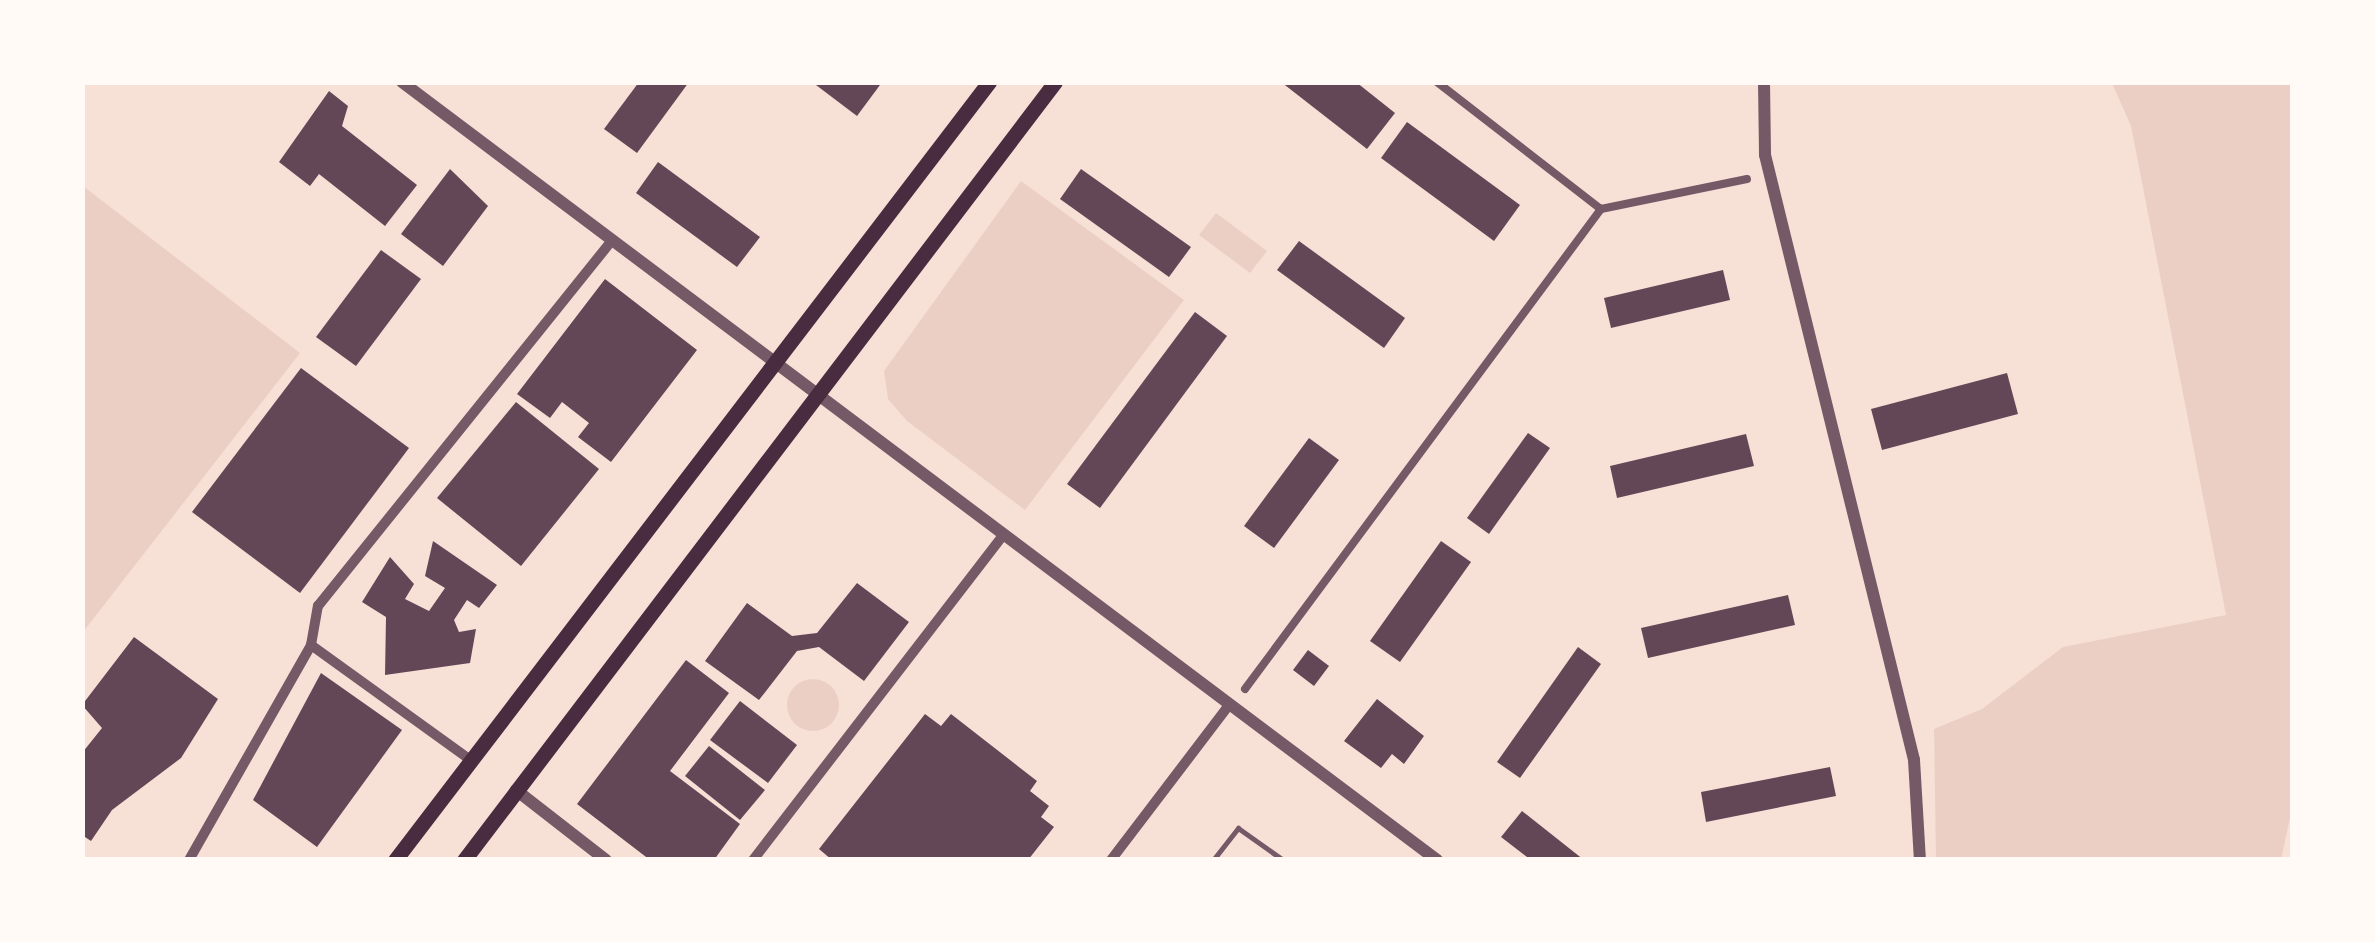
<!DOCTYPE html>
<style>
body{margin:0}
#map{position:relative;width:2375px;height:942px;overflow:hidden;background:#f7e1d7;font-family:"Alegreya Sans",sans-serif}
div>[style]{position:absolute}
.green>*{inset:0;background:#ebcfc5}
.round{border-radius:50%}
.building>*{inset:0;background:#644757}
.service>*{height:5px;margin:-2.5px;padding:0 2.5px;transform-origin:2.5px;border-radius:2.5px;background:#755966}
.pedestrian>*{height:8px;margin:-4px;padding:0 4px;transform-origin:4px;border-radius:4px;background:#755966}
.minor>*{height:10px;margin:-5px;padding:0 5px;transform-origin:5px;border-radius:5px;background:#755966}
.tertiary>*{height:12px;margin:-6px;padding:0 6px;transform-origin:6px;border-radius:6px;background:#755966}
.primary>*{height:15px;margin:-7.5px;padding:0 7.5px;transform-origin:7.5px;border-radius:7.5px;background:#4a2c40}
span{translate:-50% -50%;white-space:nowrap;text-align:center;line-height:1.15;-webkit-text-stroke:9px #fffaf5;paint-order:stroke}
.frame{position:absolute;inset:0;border:85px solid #fffaf5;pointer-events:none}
</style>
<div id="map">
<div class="green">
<i style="clip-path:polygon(2112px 83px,2292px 83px,2292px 809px,2281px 859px,1936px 859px,1934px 729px,1982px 709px,2063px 647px,2226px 615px,2131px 126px)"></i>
<i style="clip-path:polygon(1021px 181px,1184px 300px,1025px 510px,907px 421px,888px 399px,884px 371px)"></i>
<i style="clip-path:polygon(83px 186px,300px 353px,83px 632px)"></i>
<i style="clip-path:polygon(1216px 213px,1267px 251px,1250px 273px,1199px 235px)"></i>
<i class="round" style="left:787px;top:679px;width:52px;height:52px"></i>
</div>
<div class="building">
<i style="clip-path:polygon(639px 82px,689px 82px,637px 153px,604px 129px)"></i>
<i style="clip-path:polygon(812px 82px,877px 82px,880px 85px,857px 116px)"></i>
<i style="clip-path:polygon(1281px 82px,1356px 82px,1395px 113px,1367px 149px)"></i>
<i style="clip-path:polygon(329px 91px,348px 106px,342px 126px,417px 185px,385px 226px,319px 174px,310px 186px,279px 162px)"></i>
<i style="clip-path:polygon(1407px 122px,1520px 205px,1494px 241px,1381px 158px)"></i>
<i style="clip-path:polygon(658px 162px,760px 237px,737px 267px,636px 193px)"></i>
<i style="clip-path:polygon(450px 169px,488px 206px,443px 266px,401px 234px)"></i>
<i style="clip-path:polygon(1081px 169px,1191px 247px,1169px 277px,1060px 199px)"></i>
<i style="clip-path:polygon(1299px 241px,1405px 318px,1384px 348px,1277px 270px)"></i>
<i style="clip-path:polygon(381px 250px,421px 279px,356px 366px,316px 337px)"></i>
<i style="clip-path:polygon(1723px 270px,1730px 300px,1611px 328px,1604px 298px)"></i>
<i style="clip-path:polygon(605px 279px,697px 350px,611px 462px,578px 437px,589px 423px,562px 402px,550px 418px,517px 394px)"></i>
<i style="clip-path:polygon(1195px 312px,1227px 336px,1100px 508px,1067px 484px)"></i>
<i style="clip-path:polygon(301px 368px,409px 448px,300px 593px,192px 512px)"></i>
<i style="clip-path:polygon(2007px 373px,2018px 414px,1882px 450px,1871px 409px)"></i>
<i style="clip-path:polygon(516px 402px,599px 469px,521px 566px,437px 498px)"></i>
<i style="clip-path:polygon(1528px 433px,1550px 448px,1489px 534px,1467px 518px)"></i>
<i style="clip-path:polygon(1746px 434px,1754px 466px,1617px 498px,1610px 466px)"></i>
<i style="clip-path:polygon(1309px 438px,1339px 460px,1274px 548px,1244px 526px)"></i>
<i style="clip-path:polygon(433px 541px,497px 585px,479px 608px,467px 600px,454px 620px,459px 632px,476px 629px,470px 663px,385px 675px,386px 617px,362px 602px,390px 557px,414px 584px,405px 599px,429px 611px,445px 588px,425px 576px)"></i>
<i style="clip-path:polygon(1441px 541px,1471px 562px,1400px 662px,1370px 641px)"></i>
<i style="clip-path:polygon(857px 583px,909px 622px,864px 681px,819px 647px,797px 651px,759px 700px,705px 661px,747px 603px,792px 636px,817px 633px)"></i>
<i style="clip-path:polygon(1788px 595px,1795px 625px,1648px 658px,1641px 628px)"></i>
<i style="clip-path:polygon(134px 637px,218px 699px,181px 758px,112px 810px,91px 841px,82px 835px,82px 753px,102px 728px,82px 705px)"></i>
<i style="clip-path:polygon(1578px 647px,1601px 664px,1520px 778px,1497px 762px)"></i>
<i style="clip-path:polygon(1308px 650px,1329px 666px,1314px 686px,1293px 670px)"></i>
<i style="clip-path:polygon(686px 660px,729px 693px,670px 771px,740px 824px,714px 860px,650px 860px,577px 804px)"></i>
<i style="clip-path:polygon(321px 673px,402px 730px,317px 847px,253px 800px)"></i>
<i style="clip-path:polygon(1377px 699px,1424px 736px,1404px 764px,1392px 754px,1381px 768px,1344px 741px)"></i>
<i style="clip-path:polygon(740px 701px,797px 745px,768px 783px,710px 740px)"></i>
<i style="clip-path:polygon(925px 714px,941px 726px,951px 714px,1037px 781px,1030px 791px,1049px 806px,1041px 817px,1054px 827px,1028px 860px,832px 860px,819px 849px)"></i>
<i style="clip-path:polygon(709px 746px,765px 790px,740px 820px,685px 776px)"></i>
<i style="clip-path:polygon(1830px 767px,1836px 796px,1706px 822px,1701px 792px)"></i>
<i style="clip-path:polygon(1522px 811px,1584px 860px,1531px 860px,1501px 837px)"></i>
</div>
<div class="service">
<i style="left:1213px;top:860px;width:41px;rotate:-52deg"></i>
<i style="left:1238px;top:828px;width:55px;rotate:35.4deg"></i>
</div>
<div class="pedestrian">
<i style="left:1437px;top:82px;width:207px;rotate:37.8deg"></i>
<i style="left:1245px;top:689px;width:598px;rotate:-53.44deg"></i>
<i style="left:1601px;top:209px;width:149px;rotate:-11.6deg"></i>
</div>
<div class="minor">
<i style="left:311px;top:645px;width:195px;rotate:35.8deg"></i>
<i style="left:189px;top:860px;width:247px;rotate:-60.4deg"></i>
<i style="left:311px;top:645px;width:40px;rotate:-80deg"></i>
<i style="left:318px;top:606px;width:463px;rotate:-51.2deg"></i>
<i style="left:753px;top:860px;width:408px;rotate:-52.4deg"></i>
<i style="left:1111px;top:860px;width:191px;rotate:-52.7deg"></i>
</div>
<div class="tertiary">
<i style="left:402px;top:82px;width:1295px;rotate:36.93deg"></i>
<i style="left:1764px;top:82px;width:73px;rotate:89.2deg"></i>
<i style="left:1765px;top:155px;width:623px;rotate:76.16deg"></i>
<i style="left:1914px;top:760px;width:100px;rotate:86.6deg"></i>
<i style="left:516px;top:790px;width:114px;rotate:37.9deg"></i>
</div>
<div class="primary">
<i style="left:395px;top:860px;width:979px;rotate:-52.64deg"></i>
<i style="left:464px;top:860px;width:977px;rotate:-52.78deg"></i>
</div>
<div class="frame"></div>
</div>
